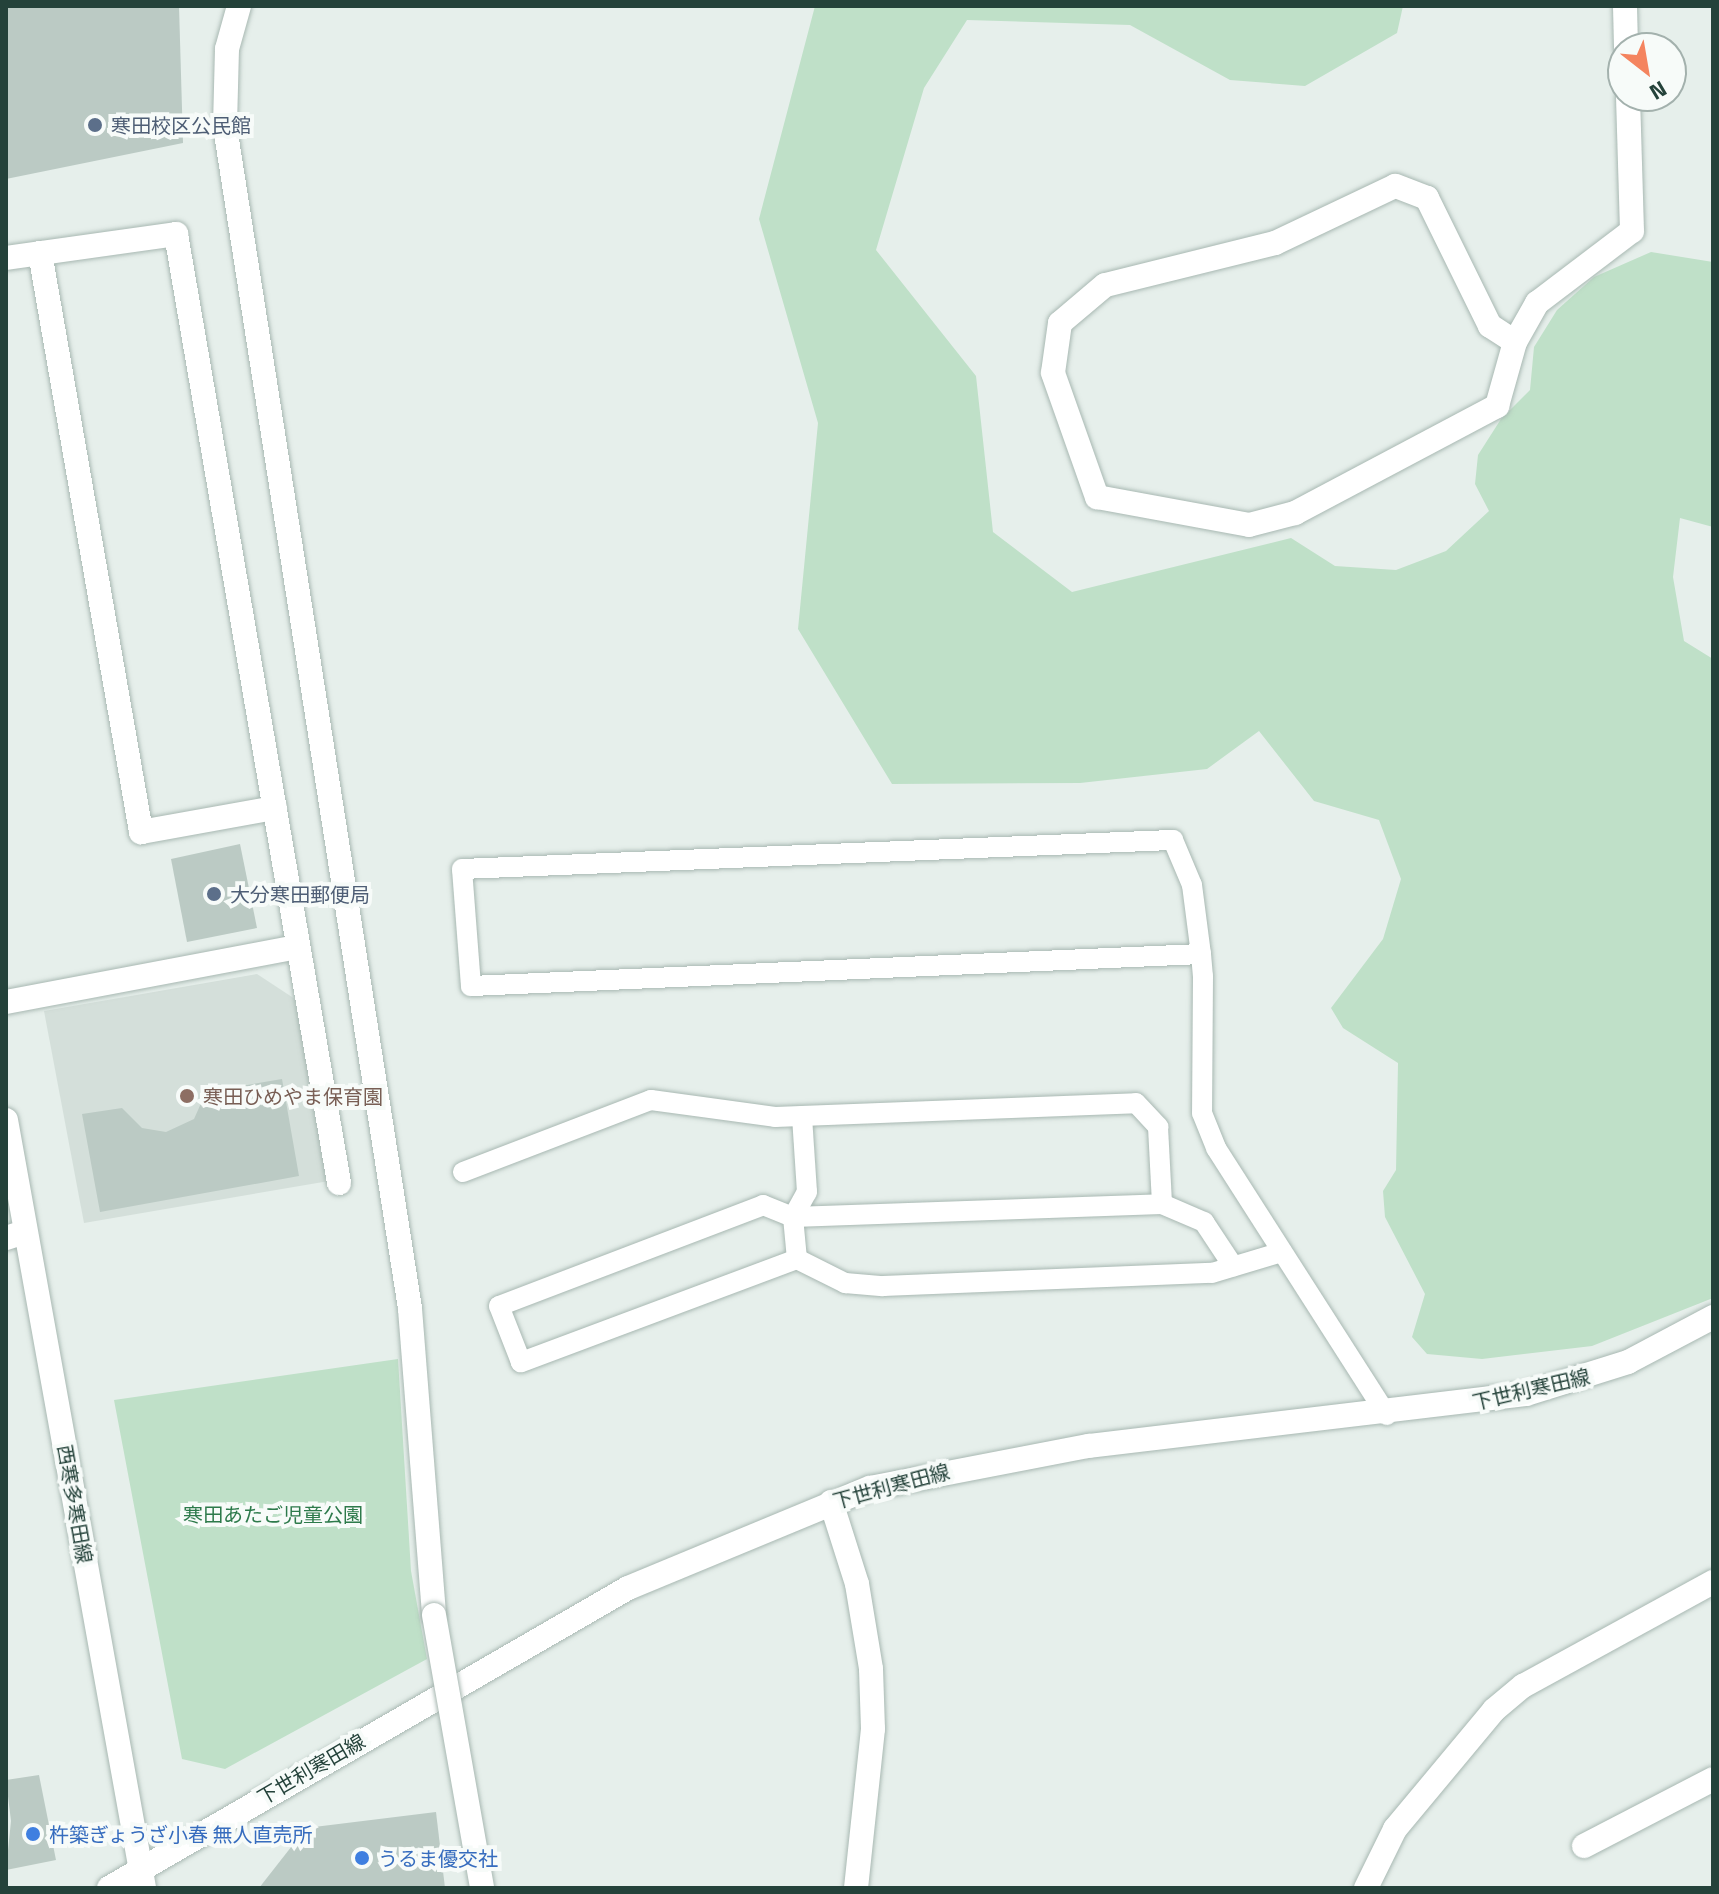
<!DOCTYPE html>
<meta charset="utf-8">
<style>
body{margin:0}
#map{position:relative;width:1719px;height:1894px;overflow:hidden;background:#e6efeb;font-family:"Titillium Web","Noto Sans JP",sans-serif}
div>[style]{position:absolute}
.built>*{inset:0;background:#d4dfda}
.green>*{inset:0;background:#bfe0c8}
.building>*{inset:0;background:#bbcac4}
.roads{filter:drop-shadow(0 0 2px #a8b8b2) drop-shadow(0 0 2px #a8b8b2)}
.lane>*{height:20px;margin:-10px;padding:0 10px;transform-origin:10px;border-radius:10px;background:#fff}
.street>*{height:24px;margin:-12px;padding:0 12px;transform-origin:12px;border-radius:12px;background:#fff}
.secondary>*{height:24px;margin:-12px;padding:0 12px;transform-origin:12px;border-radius:12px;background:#fff}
.bridges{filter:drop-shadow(0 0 2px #a8b8b2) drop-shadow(0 0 2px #a8b8b2)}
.street-bridge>*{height:24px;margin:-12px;padding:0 12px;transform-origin:12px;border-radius:12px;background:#fff}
.dots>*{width:22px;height:22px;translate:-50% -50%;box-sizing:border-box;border:4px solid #f7fbf9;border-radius:50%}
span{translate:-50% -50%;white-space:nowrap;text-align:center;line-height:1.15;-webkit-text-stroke:8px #f7fbf9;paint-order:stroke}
.service-label{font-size:20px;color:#4e5e75}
.left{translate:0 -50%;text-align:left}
.education-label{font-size:20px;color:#785e54}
.street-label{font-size:20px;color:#24423a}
.park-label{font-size:20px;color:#2d7a4b}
.shop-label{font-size:20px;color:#366cbe}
.frame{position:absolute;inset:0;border:8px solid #24423a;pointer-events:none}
.north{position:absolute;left:1607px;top:32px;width:80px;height:80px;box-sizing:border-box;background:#f7fbf9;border:2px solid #a3b1ad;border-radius:50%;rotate:149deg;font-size:22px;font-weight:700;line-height:32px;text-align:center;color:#24423a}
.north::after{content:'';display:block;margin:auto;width:28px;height:36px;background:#f4845f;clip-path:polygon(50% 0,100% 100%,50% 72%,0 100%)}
</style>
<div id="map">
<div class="built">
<i style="clip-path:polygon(257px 974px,295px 999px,329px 1181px,84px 1223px,44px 1011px)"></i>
</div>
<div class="green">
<i style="clip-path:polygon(815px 6px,1403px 6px,1397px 33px,1305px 86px,1230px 80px,1130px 25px,967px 20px,924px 88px,876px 250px,976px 376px,993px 532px,1072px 592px,1291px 538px,1335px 566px,1396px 570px,1446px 551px,1489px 511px,1475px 484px,1478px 455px,1501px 419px,1530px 390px,1534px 347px,1557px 310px,1594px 277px,1651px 252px,1713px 262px,1713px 527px,1680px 518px,1673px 577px,1684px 641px,1713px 659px,1713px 1298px,1592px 1346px,1482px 1359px,1427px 1354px,1412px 1337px,1425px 1294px,1385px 1217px,1383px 1191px,1396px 1170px,1398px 1063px,1343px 1028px,1331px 1008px,1383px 939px,1401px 879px,1379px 820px,1314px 801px,1259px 731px,1207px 769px,1080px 783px,892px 784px,798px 629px,818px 423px,759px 219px)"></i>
<i style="clip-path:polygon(398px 1359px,411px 1571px,427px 1659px,225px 1769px,182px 1759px,114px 1400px)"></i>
</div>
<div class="building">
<i style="clip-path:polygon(6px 6px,179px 6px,183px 143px,6px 179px)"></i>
<i style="clip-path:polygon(240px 844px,257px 928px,187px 942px,171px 859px)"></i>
<i style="clip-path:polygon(282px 1079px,299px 1176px,100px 1212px,82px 1114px,122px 1108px,142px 1128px,166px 1132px,194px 1119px,206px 1092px)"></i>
<i style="clip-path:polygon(39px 1775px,56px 1860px,6px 1870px,11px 1821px,6px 1780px)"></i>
<i style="clip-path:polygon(436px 1812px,445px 1888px,259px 1888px,306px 1828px)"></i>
</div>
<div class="roads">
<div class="lane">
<i style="left:1201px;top:954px;width:731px;rotate:177.49deg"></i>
<i style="left:471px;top:986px;width:117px;rotate:-94.4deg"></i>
<i style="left:462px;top:869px;width:712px;rotate:-2.34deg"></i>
<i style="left:1173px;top:840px;width:49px;rotate:67.1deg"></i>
<i style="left:1192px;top:885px;width:70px;rotate:82.6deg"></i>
<i style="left:1201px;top:954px;width:22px;rotate:85deg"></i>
<i style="left:1203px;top:976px;width:137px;rotate:90.4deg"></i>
<i style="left:1202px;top:1113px;width:38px;rotate:68deg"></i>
<i style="left:1216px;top:1148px;width:317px;rotate:57.4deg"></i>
<i style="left:463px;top:1172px;width:201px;rotate:-21deg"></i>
<i style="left:651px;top:1100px;width:125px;rotate:7.8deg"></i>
<i style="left:775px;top:1117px;width:361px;rotate:-2.2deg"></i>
<i style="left:1136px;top:1103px;width:33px;rotate:47deg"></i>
<i style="left:1158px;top:1127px;width:77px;rotate:87deg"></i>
<i style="left:793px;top:1217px;width:369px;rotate:-2deg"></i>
<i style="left:1162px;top:1204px;width:46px;rotate:23.2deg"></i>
<i style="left:1204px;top:1222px;width:53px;rotate:56.6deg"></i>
<i style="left:793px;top:1217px;width:29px;rotate:-61deg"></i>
<i style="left:807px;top:1192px;width:76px;rotate:-93.8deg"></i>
<i style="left:797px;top:1259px;width:295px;rotate:159.5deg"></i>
<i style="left:521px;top:1362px;width:60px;rotate:-111.4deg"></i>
<i style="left:499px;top:1306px;width:283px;rotate:-20.9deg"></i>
<i style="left:763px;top:1205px;width:32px;rotate:22deg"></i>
<i style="left:793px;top:1217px;width:42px;rotate:84.6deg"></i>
<i style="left:797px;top:1259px;width:54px;rotate:26.6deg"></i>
<i style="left:845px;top:1283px;width:38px;rotate:5deg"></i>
<i style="left:883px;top:1286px;width:329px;rotate:-2.3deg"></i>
<i style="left:1212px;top:1273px;width:73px;rotate:-16.7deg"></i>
</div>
<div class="street">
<i style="left:239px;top:6px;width:45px;rotate:105.6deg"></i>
<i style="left:227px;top:49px;width:78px;rotate:91.5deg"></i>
<i style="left:225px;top:127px;width:1196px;rotate:81.1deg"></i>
<i style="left:410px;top:1309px;width:307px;rotate:85.5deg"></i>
<i style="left:1625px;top:6px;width:42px;rotate:88.6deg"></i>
<i style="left:40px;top:253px;width:588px;rotate:80.1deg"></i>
<i style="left:141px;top:832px;width:136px;rotate:-10.2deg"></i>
<i style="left:6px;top:258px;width:172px;rotate:-8deg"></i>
<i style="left:176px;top:234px;width:963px;rotate:80.25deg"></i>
<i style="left:1515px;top:342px;width:30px;rotate:-147deg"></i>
<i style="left:1490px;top:326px;width:143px;rotate:-116.2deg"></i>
<i style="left:1427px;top:198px;width:34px;rotate:-159deg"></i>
<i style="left:1395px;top:186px;width:133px;rotate:154.6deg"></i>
<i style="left:1275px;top:243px;width:175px;rotate:166.1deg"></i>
<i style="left:1105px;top:285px;width:59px;rotate:139.8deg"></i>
<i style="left:1060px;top:323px;width:50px;rotate:98deg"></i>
<i style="left:1053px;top:373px;width:132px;rotate:70.5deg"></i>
<i style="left:1097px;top:497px;width:155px;rotate:10.4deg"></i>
<i style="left:1249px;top:525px;width:48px;rotate:-14.6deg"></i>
<i style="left:1295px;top:513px;width:229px;rotate:-27.9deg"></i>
<i style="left:1497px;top:406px;width:66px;rotate:-74.3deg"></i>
<i style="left:1515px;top:342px;width:45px;rotate:-60.6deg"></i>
<i style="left:1537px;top:303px;width:119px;rotate:-37.2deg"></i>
<i style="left:1632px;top:231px;width:135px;rotate:-91.7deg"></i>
<i style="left:6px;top:1002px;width:297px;rotate:-10.7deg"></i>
<i style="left:6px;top:1238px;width:20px;rotate:-18deg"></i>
<i style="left:831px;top:1502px;width:86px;rotate:72.4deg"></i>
<i style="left:857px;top:1584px;width:86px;rotate:80.6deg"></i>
<i style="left:871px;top:1669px;width:60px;rotate:88.1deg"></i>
<i style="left:873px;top:1729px;width:160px;rotate:96.1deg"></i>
<i style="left:1584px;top:1846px;width:145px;rotate:-27.4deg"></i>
<i style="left:1366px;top:1888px;width:66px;rotate:-63.8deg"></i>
<i style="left:1395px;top:1829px;width:155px;rotate:-50.2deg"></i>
<i style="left:1494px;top:1710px;width:38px;rotate:-40deg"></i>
<i style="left:1523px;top:1686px;width:217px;rotate:-28.7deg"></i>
</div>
<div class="secondary">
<i style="left:6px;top:1120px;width:780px;rotate:79.81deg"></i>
<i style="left:109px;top:1888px;width:599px;rotate:-30.03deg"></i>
<i style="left:628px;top:1588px;width:262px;rotate:-22.5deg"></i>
<i style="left:870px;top:1488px;width:223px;rotate:-10.9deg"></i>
<i style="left:1089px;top:1446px;width:440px;rotate:-6.8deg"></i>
<i style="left:1526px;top:1394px;width:107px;rotate:-17.4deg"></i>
<i style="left:1628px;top:1362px;width:96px;rotate:-27.9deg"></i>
</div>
</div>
<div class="bridges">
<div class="street-bridge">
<i style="left:434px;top:1615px;width:277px;rotate:80deg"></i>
</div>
</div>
<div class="dots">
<i style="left:95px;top:125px;background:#5c6f8a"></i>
<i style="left:214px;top:894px;background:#5c6f8a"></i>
<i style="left:187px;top:1096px;background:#8d6e63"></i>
<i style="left:33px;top:1834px;background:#3f7fe0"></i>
<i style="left:362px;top:1858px;background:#3f7fe0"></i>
</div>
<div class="service-label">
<span class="left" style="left:111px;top:125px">寒田校区公民館</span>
<span class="left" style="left:230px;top:894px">大分寒田郵便局</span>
</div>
<div class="education-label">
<span class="left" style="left:203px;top:1096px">寒田ひめやま保育園</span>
</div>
<div class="street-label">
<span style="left:1531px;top:1389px;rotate:-13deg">下世利寒田線</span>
<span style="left:891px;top:1486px;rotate:-15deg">下世利寒田線</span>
<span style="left:75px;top:1504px;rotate:80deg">西寒多寒田線</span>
<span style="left:311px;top:1769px;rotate:-30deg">下世利寒田線</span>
</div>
<div class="park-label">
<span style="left:273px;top:1514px">寒田あたご児童公園</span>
</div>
<div class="shop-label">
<span class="left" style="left:49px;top:1834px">杵築ぎょうざ小春 無人直売所</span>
<span class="left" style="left:378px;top:1858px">うるま優交社</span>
</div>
<div class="frame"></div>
<div class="north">N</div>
</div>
